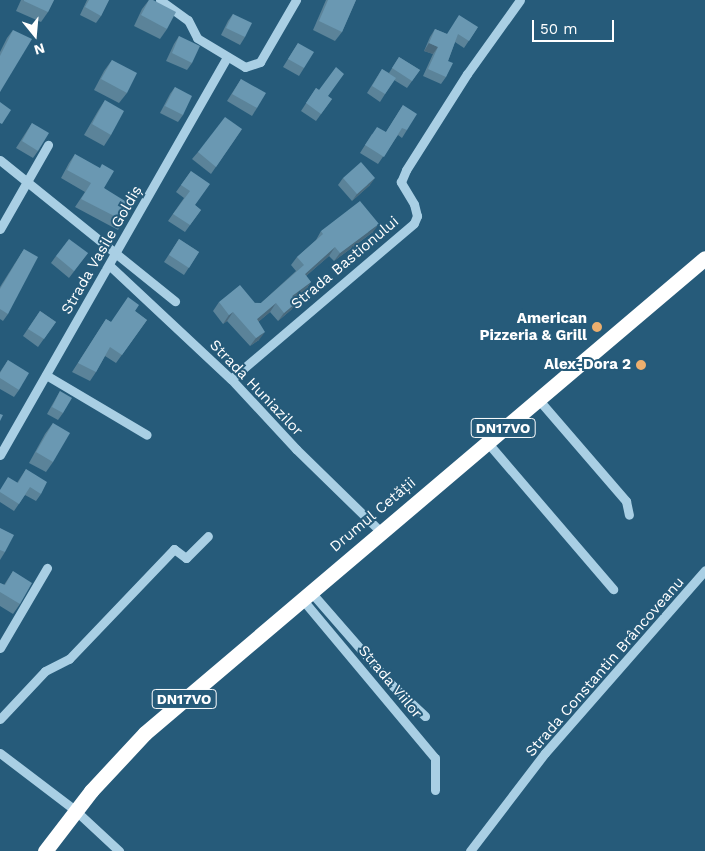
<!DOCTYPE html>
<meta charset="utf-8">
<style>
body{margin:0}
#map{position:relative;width:705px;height:851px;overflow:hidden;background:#265b7a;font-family:"Work Sans",sans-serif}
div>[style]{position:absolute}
.minor>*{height:9px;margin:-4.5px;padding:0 4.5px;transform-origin:4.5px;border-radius:4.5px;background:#a9cfe4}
.highway>*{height:15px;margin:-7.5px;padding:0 7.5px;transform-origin:7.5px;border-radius:7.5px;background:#fff}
.wall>*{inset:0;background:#5b8399}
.shaded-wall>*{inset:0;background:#4a6a7d}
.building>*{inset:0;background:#6a98b2}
.dots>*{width:14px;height:14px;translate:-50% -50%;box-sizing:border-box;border:2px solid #265b7a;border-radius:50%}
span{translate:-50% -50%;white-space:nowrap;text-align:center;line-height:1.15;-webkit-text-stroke:4px #265b7a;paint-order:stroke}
.shield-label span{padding:1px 4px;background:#265b7a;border:1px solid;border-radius:4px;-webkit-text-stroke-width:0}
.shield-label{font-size:14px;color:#fff;font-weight:700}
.street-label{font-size:15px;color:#fff}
.poi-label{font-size:15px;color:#fff;font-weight:700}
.right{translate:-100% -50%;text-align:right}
.north{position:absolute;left:10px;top:10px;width:50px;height:50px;-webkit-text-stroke:4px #265b7a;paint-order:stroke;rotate:163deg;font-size:14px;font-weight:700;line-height:20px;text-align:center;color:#fff}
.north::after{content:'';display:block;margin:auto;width:18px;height:22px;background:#fff;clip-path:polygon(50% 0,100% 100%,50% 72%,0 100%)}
.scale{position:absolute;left:532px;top:20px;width:82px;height:22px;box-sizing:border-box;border:2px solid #fff;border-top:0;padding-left:6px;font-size:15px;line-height:18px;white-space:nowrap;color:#fff;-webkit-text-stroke:4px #265b7a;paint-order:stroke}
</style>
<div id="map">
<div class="minor">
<i style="left:160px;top:0;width:34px;rotate:36deg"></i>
<i style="left:188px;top:20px;width:20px;rotate:63deg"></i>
<i style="left:197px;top:38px;width:56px;rotate:31.1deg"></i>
<i style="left:245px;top:67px;width:16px;rotate:-18deg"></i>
<i style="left:260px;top:62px;width:72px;rotate:-59.9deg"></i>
<i style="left:0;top:160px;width:225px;rotate:38.9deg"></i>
<i style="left:0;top:229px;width:97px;rotate:-60.3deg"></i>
<i style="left:109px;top:265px;width:167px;rotate:43.1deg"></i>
<i style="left:231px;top:379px;width:96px;rotate:47.1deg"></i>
<i style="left:296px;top:449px;width:119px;rotate:44.3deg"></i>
<i style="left:46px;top:375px;width:117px;rotate:30.7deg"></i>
<i style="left:231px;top:379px;width:240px;rotate:-40.4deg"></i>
<i style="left:414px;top:223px;width:8px;rotate:-67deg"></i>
<i style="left:417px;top:216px;width:12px;rotate:-104deg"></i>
<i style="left:414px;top:204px;width:26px;rotate:-121deg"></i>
<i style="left:401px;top:182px;width:13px;rotate:-67deg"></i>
<i style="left:406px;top:170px;width:114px;rotate:-57.6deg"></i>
<i style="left:467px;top:74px;width:91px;rotate:-54.4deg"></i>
<i style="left:538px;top:399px;width:135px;rotate:49.2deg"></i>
<i style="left:626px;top:501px;width:14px;rotate:78deg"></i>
<i style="left:487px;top:442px;width:194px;rotate:49.4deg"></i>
<i style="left:0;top:455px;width:456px;rotate:-60.3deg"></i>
<i style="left:310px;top:591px;width:126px;rotate:48.9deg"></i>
<i style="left:393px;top:686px;width:44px;rotate:43.2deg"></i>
<i style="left:302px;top:599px;width:207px;rotate:50.1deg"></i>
<i style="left:435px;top:758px;width:32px;rotate:90deg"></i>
<i style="left:0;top:648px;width:93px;rotate:-59.6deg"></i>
<i style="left:0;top:719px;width:66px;rotate:-46.8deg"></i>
<i style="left:45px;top:671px;width:27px;rotate:-27deg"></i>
<i style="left:69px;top:659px;width:152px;rotate:-46.3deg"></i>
<i style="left:174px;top:549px;width:15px;rotate:37deg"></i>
<i style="left:186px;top:558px;width:31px;rotate:-45deg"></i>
<i style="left:0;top:753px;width:96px;rotate:37.3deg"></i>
<i style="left:76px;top:811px;width:59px;rotate:42.9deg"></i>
<i style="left:470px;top:851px;width:123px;rotate:-52.6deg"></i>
<i style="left:545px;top:753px;width:243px;rotate:-48.8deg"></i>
</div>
<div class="highway">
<i style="left:45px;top:851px;width:76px;rotate:-52.5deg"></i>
<i style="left:91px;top:791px;width:79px;rotate:-47deg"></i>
<i style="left:145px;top:733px;width:734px;rotate:-40.31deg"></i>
</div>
<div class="wall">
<i style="clip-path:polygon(21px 0,54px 0,48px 12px,41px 22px,16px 11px)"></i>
<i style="clip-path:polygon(87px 0,109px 0,101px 16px,96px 23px,80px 15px)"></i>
<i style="clip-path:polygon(149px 0,167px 29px,160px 39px,134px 26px,142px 9px)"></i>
<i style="clip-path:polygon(326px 0,356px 0,342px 32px,335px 41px,313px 30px)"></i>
<i style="clip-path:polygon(233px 14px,245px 37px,240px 45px,221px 35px,228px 21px)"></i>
<i style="clip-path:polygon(478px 27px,464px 48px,455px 42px,448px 61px,446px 77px,441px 84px,423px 76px,433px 54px,424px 51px,430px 37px,435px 29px,447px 34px)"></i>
<i style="clip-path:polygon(13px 30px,0 92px,0 52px,7px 38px)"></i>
<i style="clip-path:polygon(179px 36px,192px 63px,187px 70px,166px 61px,174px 44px)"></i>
<i style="clip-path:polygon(298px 43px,304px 68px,299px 76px,283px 67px)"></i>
<i style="clip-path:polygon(399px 57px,420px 70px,407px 88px,394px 80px,380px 102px,367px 93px,382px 69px,389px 73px)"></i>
<i style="clip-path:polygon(112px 60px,127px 93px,119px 103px,94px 90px,104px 71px)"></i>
<i style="clip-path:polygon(241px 79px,257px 108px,252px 116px,227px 101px)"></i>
<i style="clip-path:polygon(175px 87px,183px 115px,178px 122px,160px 113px,170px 94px)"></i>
<i style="clip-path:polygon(316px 88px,332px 99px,316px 121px,301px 111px)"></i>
<i style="clip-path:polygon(105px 100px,111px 135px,104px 146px,84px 135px,98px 111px)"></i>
<i style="clip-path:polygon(403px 105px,407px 130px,402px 138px,398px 135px,378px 164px,360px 153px,372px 134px,386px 132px)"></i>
<i style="clip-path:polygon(32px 123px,38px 151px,33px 158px,16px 148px)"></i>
<i style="clip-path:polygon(242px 129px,211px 174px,192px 159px,198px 152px)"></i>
<i style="clip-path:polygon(75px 154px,104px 188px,124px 221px,118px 230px,75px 207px,85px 192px,61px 178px,69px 163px)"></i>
<i style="clip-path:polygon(191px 171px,195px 205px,201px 210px,185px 232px,168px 221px,184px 198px,176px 192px)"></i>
<i style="clip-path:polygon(343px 178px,370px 185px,352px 201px,338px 185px)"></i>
<i style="clip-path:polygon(321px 231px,373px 232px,334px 261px,329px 256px,306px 276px,311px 282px,305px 291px,294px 299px,297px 302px,291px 310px,278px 321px,270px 312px,258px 322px,259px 340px,250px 346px,227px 321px,223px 324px,213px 311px,219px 302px,261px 303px,296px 271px,291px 265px,297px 257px,316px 240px)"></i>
<i style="clip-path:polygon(179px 239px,199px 252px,184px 275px,164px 262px)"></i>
<i style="clip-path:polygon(24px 249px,8px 314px,3px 321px,0 319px,0 287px)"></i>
<i style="clip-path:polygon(88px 253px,69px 278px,51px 263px,56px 256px)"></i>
<i style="clip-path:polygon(40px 311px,56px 322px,38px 347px,23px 336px)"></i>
<i style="clip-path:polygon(135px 311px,147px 320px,116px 363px,105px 356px,96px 372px,90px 381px,72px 372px,106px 319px,111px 322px)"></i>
<i style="clip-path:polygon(8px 360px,19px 390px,14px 397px,0 389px,0 372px)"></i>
<i style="clip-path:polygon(60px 391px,63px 413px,58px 420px,47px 414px)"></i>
<i style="clip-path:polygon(53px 423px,53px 462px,46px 472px,29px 463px,45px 434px)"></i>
<i style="clip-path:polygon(26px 469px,41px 494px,36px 501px,25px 495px,14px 511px,0 502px,0 490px,17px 483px)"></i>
<i style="clip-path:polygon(0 528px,5px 552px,0 560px)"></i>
<i style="clip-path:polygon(13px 571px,20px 604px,13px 614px,0 606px,0 583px,4px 585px)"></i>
</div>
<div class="shaded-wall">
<i style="clip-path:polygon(429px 43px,438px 47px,433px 54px,424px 51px)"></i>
<i style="clip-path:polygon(375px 178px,370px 185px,352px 201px,357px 194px)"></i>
<i style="clip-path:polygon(379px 224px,373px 232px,334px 261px,340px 253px)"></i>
<i style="clip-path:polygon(335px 247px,329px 256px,299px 282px,305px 274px)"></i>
<i style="clip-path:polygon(311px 282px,305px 291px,286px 305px,292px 296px)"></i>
<i style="clip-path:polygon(297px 302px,291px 310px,278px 321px,284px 313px)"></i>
<i style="clip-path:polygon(276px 303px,270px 312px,251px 328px,257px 319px)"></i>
<i style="clip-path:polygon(233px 312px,227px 321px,223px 324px,229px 315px)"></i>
<i style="clip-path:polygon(265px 332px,259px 340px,250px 346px,256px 338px)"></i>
</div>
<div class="building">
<i style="clip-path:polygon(24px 0,54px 0,48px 12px,24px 1px)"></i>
<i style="clip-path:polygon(89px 0,109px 0,101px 16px,85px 7px)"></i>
<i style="clip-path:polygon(149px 0,153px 0,176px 12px,167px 29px,141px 15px)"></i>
<i style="clip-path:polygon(328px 0,356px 0,342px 32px,319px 21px)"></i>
<i style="clip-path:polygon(233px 14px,252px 23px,245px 37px,226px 28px)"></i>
<i style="clip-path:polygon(459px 15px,478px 27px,469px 41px,458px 34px,448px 61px,453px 63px,446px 77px,428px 69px,438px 47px,429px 43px,435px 29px,447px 34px)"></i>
<i style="clip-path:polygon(13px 30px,32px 39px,0 92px,0 56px)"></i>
<i style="clip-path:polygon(179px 36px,200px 46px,192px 63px,172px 53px)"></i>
<i style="clip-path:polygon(298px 43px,314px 52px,304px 68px,288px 59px)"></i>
<i style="clip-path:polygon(399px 57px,420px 70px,412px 81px,392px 68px)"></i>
<i style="clip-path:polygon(112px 60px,137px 73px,127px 93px,101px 79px)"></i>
<i style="clip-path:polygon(336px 67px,344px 74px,328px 96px,332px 99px,321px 114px,306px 103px,316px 88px,319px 90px)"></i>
<i style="clip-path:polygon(382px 69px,396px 78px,385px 94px,372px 86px)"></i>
<i style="clip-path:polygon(241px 79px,266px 93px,257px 108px,232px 94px)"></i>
<i style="clip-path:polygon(175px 87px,192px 96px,183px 115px,165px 106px)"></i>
<i style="clip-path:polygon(105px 100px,124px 111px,111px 135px,92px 124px)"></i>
<i style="clip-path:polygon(0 102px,11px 110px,2px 124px,0 123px)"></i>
<i style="clip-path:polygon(403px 105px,417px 114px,407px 130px,402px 128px,384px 157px,365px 145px,377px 127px,386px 132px)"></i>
<i style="clip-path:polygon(225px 117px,242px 129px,216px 167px,198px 152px)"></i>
<i style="clip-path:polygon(32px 123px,49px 133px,38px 151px,22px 141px)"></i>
<i style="clip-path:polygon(75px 154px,100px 168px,102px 164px,114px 171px,104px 188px,133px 206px,124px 221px,81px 199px,91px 183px,67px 170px)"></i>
<i style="clip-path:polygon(361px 162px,375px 178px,357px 194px,343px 178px)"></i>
<i style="clip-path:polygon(191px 171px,210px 184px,195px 205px,201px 210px,190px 225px,173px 214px,190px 191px,181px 185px)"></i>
<i style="clip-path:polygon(360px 201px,379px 224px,340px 253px,335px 247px,305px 274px,311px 282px,292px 296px,297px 302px,284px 313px,276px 303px,257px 319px,265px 332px,256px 338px,233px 312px,229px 315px,219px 302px,240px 285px,255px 303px,261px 303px,304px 265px,297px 257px,323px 234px,321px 231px)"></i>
<i style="clip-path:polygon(69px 239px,88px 253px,74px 271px,56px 256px)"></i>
<i style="clip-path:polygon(179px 239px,199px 252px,189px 268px,169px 255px)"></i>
<i style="clip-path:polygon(24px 249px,38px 257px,8px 314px,0 309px,0 289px)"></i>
<i style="clip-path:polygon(128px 297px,139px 305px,135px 311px,147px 320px,122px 355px,110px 347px,96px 372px,78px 363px,106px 319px,111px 322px)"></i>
<i style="clip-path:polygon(40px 311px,56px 322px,44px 339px,28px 329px)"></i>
<i style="clip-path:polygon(8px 360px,29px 373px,19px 390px,0 378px,0 373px)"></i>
<i style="clip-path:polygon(60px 391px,72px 398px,63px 413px,52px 407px)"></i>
<i style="clip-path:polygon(0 414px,3px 415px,0 421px)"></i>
<i style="clip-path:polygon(53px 423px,70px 433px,53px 462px,36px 452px)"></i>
<i style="clip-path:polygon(26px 469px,47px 482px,41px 494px,30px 487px,19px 504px,0 492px,0 490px,8px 477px,18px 483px)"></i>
<i style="clip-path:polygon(0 528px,14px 535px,5px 552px,0 550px)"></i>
<i style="clip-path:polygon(13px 571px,32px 583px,20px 604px,0 592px,0 583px,5px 585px)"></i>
</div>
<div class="dots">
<i style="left:597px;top:327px;background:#edaf6e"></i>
<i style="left:641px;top:365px;background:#edaf6e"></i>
</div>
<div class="shield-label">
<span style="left:503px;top:428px">DN17VO</span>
<span style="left:184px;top:699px">DN17VO</span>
</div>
<div class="street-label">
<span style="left:102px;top:250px;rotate:-60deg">Strada Vasile Goldiș</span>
<span style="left:345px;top:263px;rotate:-40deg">Strada Bastionului</span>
<span style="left:256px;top:388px;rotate:46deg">Strada Huniazilor</span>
<span style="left:373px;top:515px;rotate:-40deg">Drumul Cetății</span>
<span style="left:605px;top:667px;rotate:-49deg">Strada Constantin Brâncoveanu</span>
<span style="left:390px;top:682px;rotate:50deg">Strada Viilor</span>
</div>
<div class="poi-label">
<span class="right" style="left:587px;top:327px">American<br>Pizzeria &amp; Grill</span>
<span class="right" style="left:631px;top:365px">Alex-Dora 2</span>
</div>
<div class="north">N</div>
<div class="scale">50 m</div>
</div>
